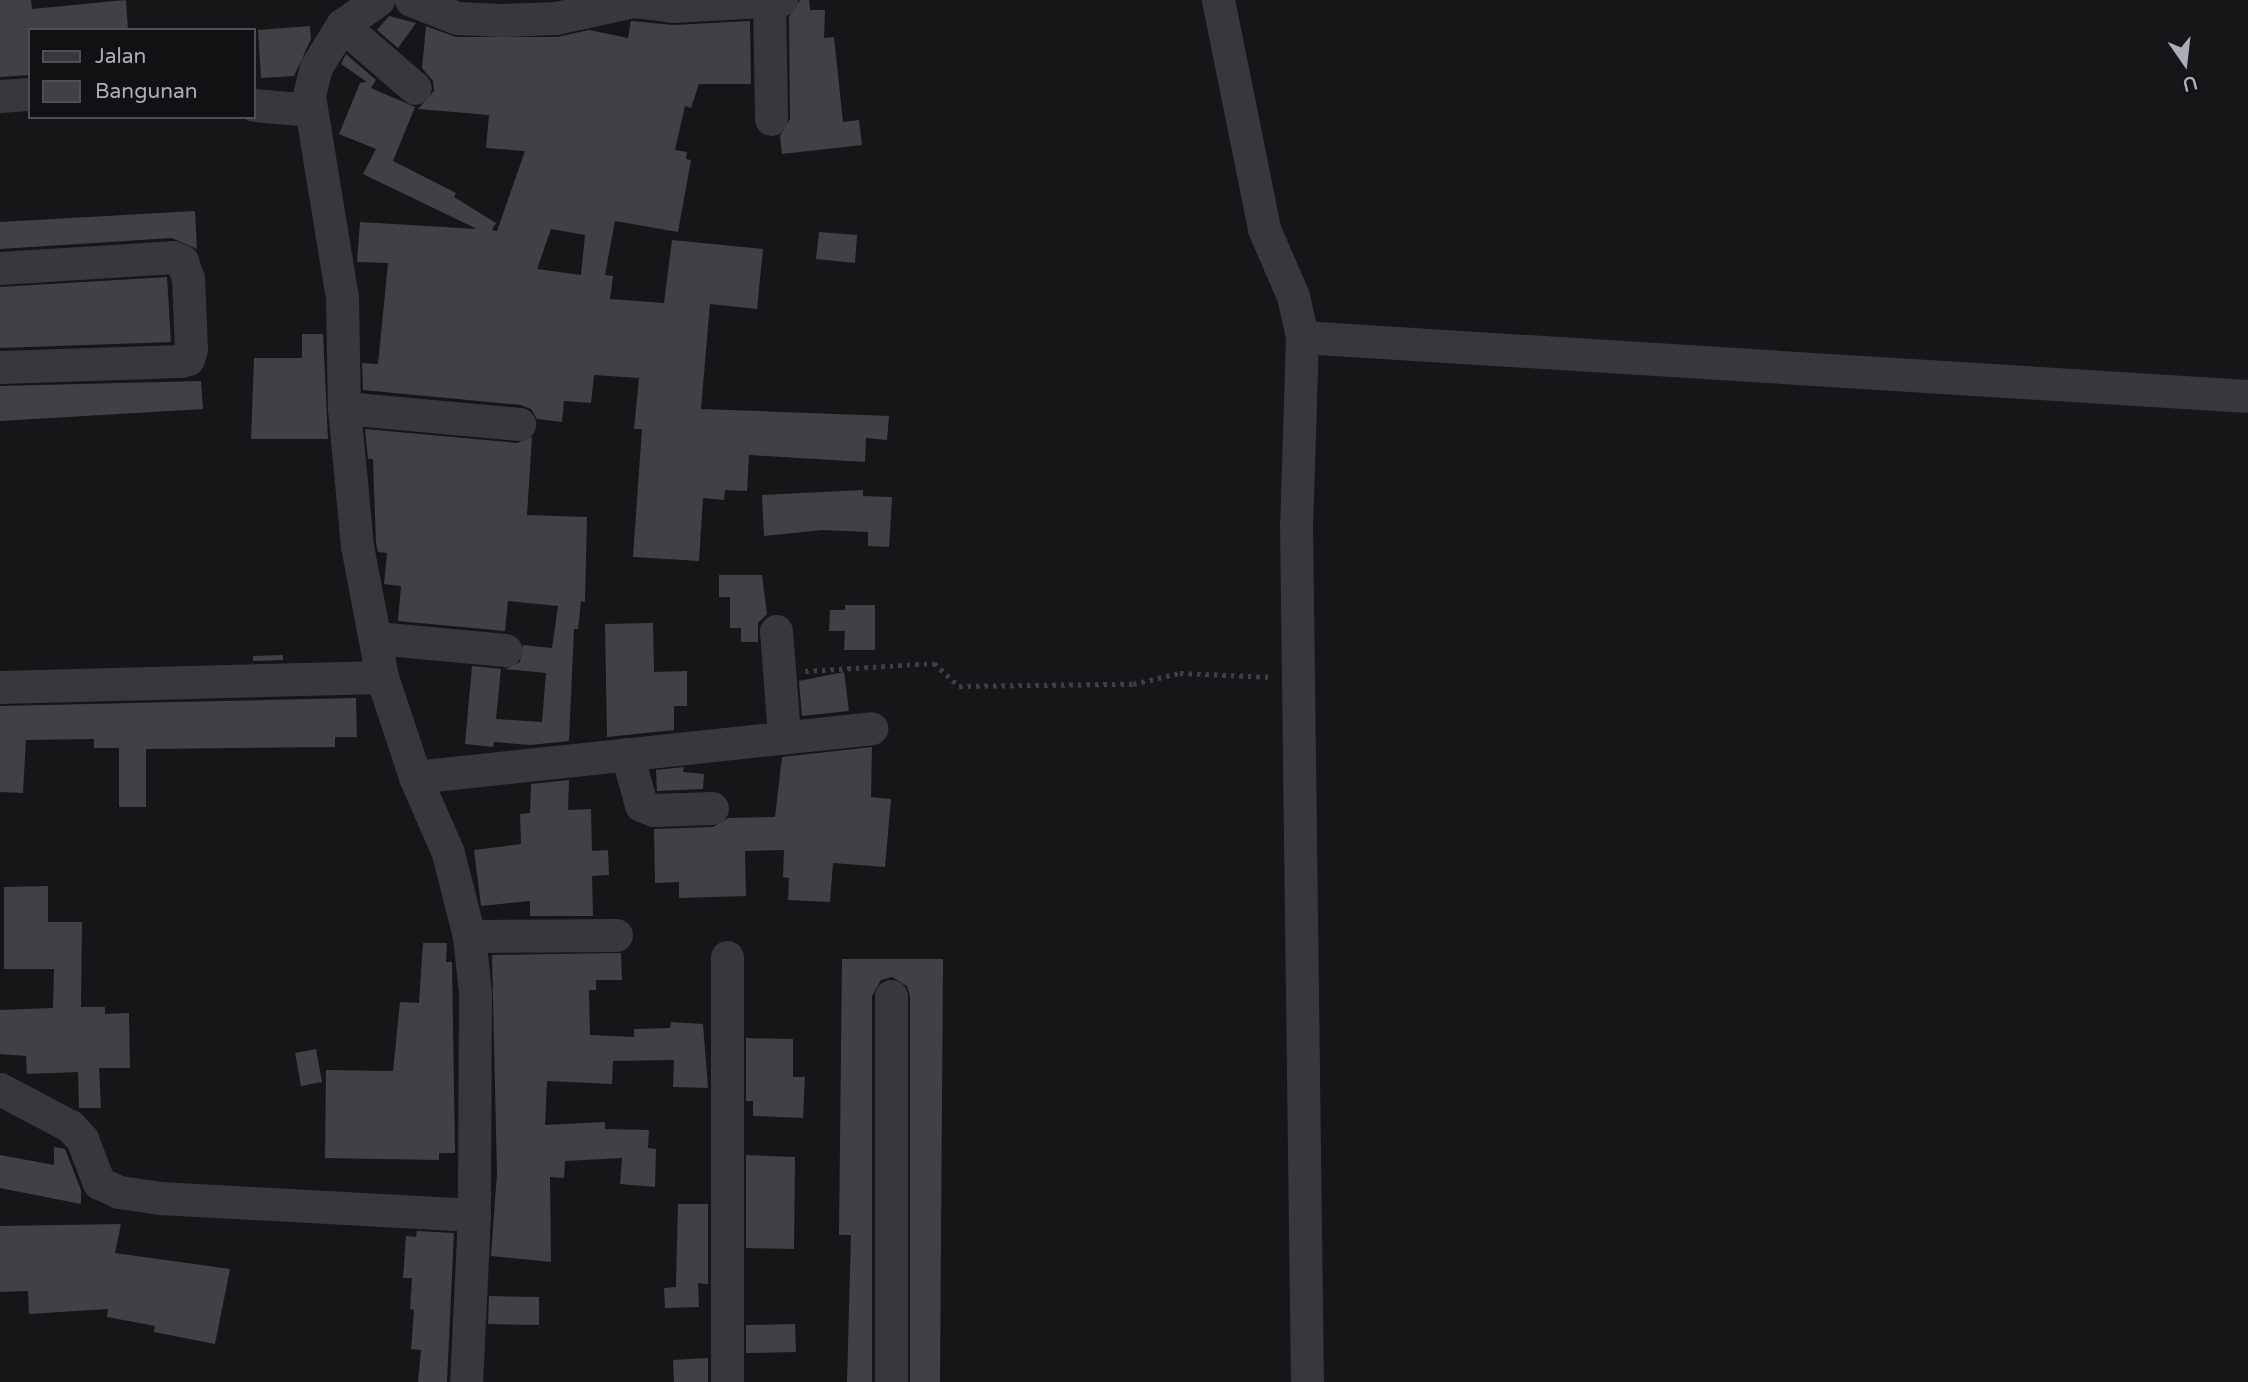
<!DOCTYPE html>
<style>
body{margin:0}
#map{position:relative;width:2248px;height:1382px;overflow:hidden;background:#161618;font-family:"Varela Round",sans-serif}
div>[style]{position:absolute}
.building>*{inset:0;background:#404145}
.path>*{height:4.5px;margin-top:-2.25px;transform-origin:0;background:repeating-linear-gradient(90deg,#3d3f44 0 3.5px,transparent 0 8.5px)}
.minor>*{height:33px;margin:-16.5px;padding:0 16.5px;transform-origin:16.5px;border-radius:16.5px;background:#37383d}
span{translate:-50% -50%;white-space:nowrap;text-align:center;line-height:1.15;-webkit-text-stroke:7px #111113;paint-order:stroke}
.legend{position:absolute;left:28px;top:28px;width:228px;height:91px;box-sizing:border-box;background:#111113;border:2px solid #4d4f55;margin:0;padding:9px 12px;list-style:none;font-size:21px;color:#a8adb8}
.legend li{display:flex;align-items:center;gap:14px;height:35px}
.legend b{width:35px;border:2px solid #4d4f55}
.north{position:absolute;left:2150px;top:28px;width:70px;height:70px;-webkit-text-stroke:5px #111113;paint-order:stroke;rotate:166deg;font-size:19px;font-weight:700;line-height:28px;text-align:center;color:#a8adb8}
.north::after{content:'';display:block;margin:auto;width:24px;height:32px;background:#a8adb8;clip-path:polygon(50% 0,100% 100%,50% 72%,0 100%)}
</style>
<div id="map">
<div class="building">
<i style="clip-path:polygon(0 0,31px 0,32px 9px,126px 0,128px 30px,30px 30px,30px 75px,0 77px)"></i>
<i style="clip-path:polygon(800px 0,809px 0,810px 10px,825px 10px,824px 38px,834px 37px,843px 122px,859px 120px,862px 145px,782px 154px,780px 136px,790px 119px,789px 17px)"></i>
<i style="clip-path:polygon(389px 16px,416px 23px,398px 48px,377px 30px)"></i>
<i style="clip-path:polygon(evenodd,631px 21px,674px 25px,750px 21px,751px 84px,699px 84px,691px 108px,685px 106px,675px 150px,687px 152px,686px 159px,691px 160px,678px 232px,615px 221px,605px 275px,613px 276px,610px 299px,664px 303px,672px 240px,763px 249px,757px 309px,710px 304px,701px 409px,889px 416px,887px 440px,866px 438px,865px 462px,749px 455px,747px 491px,725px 490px,724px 500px,703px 498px,699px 561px,633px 557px,642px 429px,634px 429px,639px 378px,594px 375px,591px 403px,564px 401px,562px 422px,537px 419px,531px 409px,521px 405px,363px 390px,362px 363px,378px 364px,388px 263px,357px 262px,360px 222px,477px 229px,363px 174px,376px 149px,339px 134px,360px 83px,367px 82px,341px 64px,346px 54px,376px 80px,371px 88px,415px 107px,393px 161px,456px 193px,454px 197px,496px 223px,492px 230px,497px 231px,525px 151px,486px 148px,489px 115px,418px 109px,434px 91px,433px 81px,422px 68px,426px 26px,456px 37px,557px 37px,589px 30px,628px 38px,631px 21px,551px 229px,585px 235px,581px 275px,537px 269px,551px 229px)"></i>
<i style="clip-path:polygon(310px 26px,311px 39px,294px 76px,261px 78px,258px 30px)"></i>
<i style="clip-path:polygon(195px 211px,197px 249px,172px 238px,0 249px,0 222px)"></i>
<i style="clip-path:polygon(819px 232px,857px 235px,855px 263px,816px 259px)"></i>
<i style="clip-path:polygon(167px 277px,171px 342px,0 348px,0 287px)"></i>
<i style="clip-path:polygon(302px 334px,323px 334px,328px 439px,251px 439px,254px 358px,302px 358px)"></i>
<i style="clip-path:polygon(201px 381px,203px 409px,0 421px,0 386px)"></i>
<i style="clip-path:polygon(365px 429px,517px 443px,532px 437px,527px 515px,587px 517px,585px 602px,581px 601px,578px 629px,574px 629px,569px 741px,530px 745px,494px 742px,493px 747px,465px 744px,472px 666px,501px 669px,496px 719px,542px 722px,546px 673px,505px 669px,520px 662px,523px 645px,552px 648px,558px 606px,508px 601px,505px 631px,398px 621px,401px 586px,384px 584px,387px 553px,378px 552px,376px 543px,373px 459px,368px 459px)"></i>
<i style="clip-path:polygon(863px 490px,863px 496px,892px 497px,889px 547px,868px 546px,868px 532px,822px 530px,764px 536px,762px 495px)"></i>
<i style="clip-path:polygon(719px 575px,762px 575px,767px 614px,758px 623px,758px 642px,741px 642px,741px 628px,730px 628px,730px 597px,719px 597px)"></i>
<i style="clip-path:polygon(845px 605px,875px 605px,875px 650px,844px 650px,845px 631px,829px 631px,830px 610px,845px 610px)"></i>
<i style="clip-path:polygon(653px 623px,654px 672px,687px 671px,687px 706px,674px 706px,674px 730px,607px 737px,605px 624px)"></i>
<i style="clip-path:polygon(283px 655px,283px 660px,253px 661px,253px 656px)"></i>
<i style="clip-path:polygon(844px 672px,849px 711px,802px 716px,799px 681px)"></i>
<i style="clip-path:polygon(356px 698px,357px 737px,335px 737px,335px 747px,146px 749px,146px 807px,119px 807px,119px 748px,94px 748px,94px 739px,26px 740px,23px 793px,0 792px,0 706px)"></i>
<i style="clip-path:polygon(872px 747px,871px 797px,891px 799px,885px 867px,833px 863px,830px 902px,788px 900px,789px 878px,783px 877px,784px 850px,745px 851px,746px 896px,679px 898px,679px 882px,655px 883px,654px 829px,713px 827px,728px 818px,775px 817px,782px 757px)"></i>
<i style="clip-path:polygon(684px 767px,683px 772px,704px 774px,703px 789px,657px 791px,656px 770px)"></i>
<i style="clip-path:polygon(569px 780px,568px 810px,591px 809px,592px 851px,608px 850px,609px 875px,592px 876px,593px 916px,530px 916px,530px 901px,481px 906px,474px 850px,521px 844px,520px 814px,530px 813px,531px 784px)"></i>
<i style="clip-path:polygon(48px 886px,48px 922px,82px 922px,81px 1007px,105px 1007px,105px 1014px,129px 1013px,130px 1068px,99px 1068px,101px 1108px,79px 1108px,78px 1072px,27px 1074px,26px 1056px,0 1054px,0 1010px,53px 1008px,54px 969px,4px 969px,4px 887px)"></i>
<i style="clip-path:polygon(423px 943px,447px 943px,446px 962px,452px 962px,455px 1153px,439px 1153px,439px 1160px,325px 1158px,326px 1070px,393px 1071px,400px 1002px,419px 1003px)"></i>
<i style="clip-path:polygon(621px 953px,622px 980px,596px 980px,596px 990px,589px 990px,590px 1035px,634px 1037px,634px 1029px,670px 1028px,671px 1022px,703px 1024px,708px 1088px,673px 1087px,674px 1060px,613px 1061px,612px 1084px,547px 1081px,545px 1125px,605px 1122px,605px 1129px,649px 1130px,648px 1148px,656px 1149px,655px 1187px,620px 1184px,622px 1158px,565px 1161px,564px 1178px,550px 1177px,551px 1262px,491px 1256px,497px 1173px,492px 955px)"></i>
<i style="clip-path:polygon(842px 959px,943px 959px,940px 1382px,910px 1382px,910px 996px,907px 986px,892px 977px,881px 980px,872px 996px,872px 1382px,847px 1382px,851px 1235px,839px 1235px)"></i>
<i style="clip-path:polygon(746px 1038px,793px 1039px,793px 1077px,805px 1077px,803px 1118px,753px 1116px,753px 1101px,746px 1101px)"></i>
<i style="clip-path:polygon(316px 1049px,322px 1082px,301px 1086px,295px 1053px)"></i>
<i style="clip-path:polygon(54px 1147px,65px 1149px,81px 1190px,81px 1204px,0 1188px,0 1155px,54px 1165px)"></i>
<i style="clip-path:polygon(746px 1155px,795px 1157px,794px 1249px,746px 1248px)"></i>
<i style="clip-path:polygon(678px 1204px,708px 1204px,708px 1284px,698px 1283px,699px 1307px,665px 1308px,664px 1288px,676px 1287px)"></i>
<i style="clip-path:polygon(121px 1224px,115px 1253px,230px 1269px,215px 1344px,154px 1332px,155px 1326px,107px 1317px,108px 1309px,29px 1314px,28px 1291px,0 1292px,0 1226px)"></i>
<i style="clip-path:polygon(417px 1231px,454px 1233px,447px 1382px,418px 1382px,421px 1350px,411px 1349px,414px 1310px,410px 1309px,412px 1278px,403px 1278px,406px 1236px,416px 1237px)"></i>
<i style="clip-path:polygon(489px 1296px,539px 1297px,539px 1325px,488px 1324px)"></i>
<i style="clip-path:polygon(795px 1324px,796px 1352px,746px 1353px,746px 1325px)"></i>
<i style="clip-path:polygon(708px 1358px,708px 1382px,674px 1382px,673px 1360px)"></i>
</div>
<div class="path">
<i style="left:805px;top:671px;width:129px;rotate:-3.5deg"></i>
<i style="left:934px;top:663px;width:34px;rotate:43deg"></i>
<i style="left:959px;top:686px;width:174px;rotate:-0.7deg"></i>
<i style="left:1133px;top:684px;width:48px;rotate:-13.2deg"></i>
<i style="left:1180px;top:673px;width:92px;rotate:2.5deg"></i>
</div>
<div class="minor">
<i style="left:378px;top:0;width:44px;rotate:145.2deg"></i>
<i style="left:342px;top:25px;width:49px;rotate:121.8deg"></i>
<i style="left:316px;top:67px;width:30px;rotate:104deg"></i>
<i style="left:309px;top:96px;width:204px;rotate:80.7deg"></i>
<i style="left:342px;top:297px;width:111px;rotate:89deg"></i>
<i style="left:344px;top:408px;width:139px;rotate:84.6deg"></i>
<i style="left:357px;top:546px;width:133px;rotate:79.2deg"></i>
<i style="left:382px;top:677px;width:105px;rotate:71.7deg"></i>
<i style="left:415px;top:777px;width:83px;rotate:66.5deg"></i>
<i style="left:448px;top:853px;width:86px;rotate:75.8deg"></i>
<i style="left:469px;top:936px;width:56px;rotate:83.9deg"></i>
<i style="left:475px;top:992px;width:223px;rotate:90.3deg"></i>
<i style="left:474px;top:1215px;width:167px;rotate:92.7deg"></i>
<i style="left:411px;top:0;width:49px;rotate:21.4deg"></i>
<i style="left:457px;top:18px;width:45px;rotate:2.5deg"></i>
<i style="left:502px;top:20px;width:54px;rotate:-2.1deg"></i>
<i style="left:556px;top:18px;width:79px;rotate:-12.4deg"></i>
<i style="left:633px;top:1px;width:40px;rotate:7.1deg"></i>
<i style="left:673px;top:6px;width:108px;rotate:-3.2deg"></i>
<i style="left:769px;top:0;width:119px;rotate:89deg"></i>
<i style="left:1218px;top:0;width:234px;rotate:78.6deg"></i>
<i style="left:1264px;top:229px;width:73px;rotate:66.6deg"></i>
<i style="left:1293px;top:296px;width:42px;rotate:77.6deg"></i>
<i style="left:1302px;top:337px;width:186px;rotate:91.8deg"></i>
<i style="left:1296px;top:523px;width:859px;rotate:89.27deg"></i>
<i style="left:342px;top:25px;width:96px;rotate:40.8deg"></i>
<i style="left:0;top:96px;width:30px;rotate:-4deg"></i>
<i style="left:254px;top:105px;width:56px;rotate:5.1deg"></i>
<i style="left:0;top:268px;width:173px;rotate:-3.6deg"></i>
<i style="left:173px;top:257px;width:10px;rotate:24deg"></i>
<i style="left:182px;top:261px;width:18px;rotate:71deg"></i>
<i style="left:188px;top:278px;width:71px;rotate:87.6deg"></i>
<i style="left:191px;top:349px;width:10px;rotate:107deg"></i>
<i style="left:188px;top:359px;width:7px;rotate:164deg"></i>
<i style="left:181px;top:361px;width:181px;rotate:178.1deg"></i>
<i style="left:1302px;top:337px;width:948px;rotate:3.57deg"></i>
<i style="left:344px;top:408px;width:176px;rotate:5.2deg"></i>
<i style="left:776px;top:631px;width:105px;rotate:85.6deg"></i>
<i style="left:376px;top:638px;width:130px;rotate:5.3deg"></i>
<i style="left:0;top:687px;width:382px;rotate:-1.5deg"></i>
<i style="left:627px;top:754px;width:53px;rotate:74.6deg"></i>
<i style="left:641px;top:805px;width:14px;rotate:21deg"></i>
<i style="left:654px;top:810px;width:58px;rotate:-2deg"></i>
<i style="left:415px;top:777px;width:459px;rotate:-6.1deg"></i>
<i style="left:469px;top:936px;width:147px;rotate:-0.4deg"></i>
<i style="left:0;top:1089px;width:79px;rotate:27.9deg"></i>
<i style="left:70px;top:1126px;width:18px;rotate:47deg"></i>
<i style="left:82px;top:1139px;width:47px;rotate:68.9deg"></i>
<i style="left:99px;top:1183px;width:22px;rotate:24deg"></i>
<i style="left:119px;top:1192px;width:41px;rotate:8.3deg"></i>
<i style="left:160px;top:1198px;width:314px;rotate:3.1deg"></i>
<i style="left:727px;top:1382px;width:425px;rotate:-90deg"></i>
<i style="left:891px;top:1382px;width:386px;rotate:-90deg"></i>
</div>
<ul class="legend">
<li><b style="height:9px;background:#37383d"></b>Jalan</li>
<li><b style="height:19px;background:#404145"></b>Bangunan</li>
</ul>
<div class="north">U</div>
</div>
